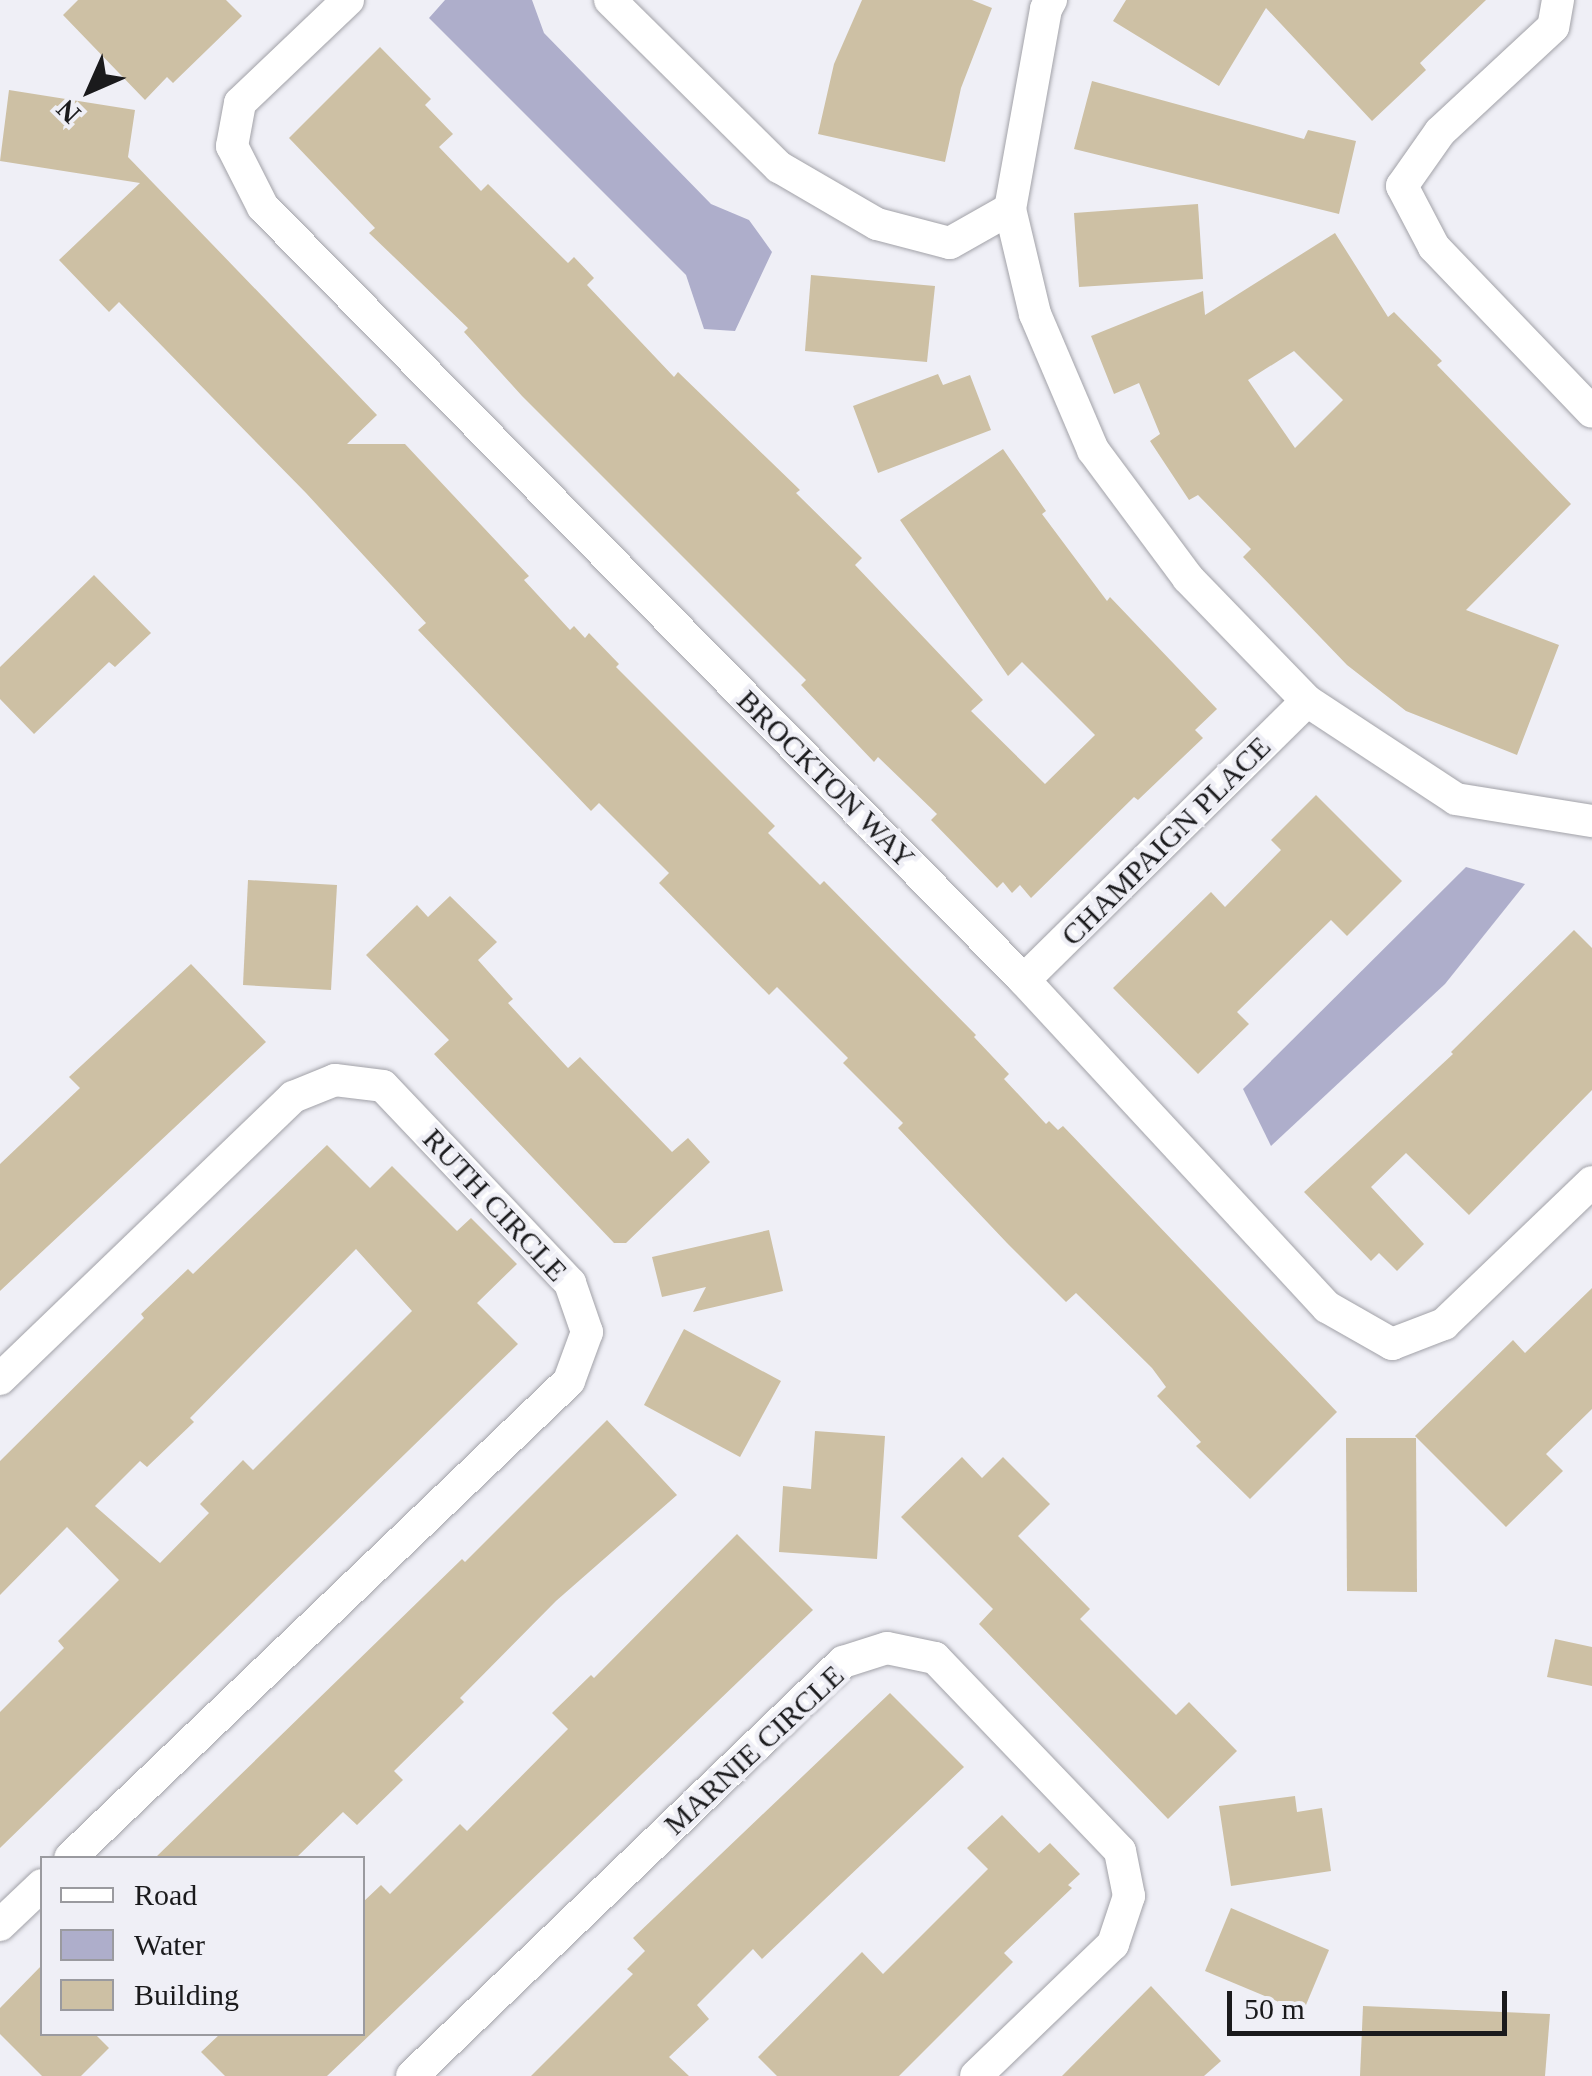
<!DOCTYPE html>
<style>
body{margin:0}
#map{position:relative;width:1592px;height:2076px;overflow:hidden;background:#efeff6;font-family:"Times New Roman",serif}
div>[style]{position:absolute}
.water>*{inset:0;background:#aeaecb}
.building>*{inset:0;background:#cdc0a4}
.roads{filter:drop-shadow(0 0 2px #a2a2a8) drop-shadow(0 0 2px #a2a2a8)}
.minor>*{height:32px;margin:-16px;padding:0 16px;transform-origin:16px;border-radius:16px;background:#fff}
span{translate:-50% -50%;white-space:nowrap;text-align:center;line-height:1.15;-webkit-text-stroke:9px #efeff6;paint-order:stroke}
.street-label{font-size:30px;color:#1a1a1c}
.legend{position:absolute;left:40px;top:1856px;width:325px;height:180px;box-sizing:border-box;background:#efeff6;border:2px solid #9a9a9f;margin:0;padding:12px 18px;list-style:none;font-size:30px;color:#1a1a1c}
.legend li{display:flex;align-items:center;gap:20px;height:50px}
.legend b{width:50px;border:2px solid #9a9a9f}
.north{position:absolute;left:40px;top:40px;width:100px;height:100px;-webkit-text-stroke:8px #efeff6;paint-order:stroke;rotate:225deg;font-size:28px;font-weight:700;line-height:40px;text-align:center;color:#1a1a1c}
.north::after{content:'';display:block;margin:auto;width:35px;height:45px;background:#1a1a1c;clip-path:polygon(50% 0,100% 100%,50% 72%,0 100%)}
.scale{position:absolute;left:1227px;top:1991px;width:280px;height:45px;box-sizing:border-box;border:5px solid #1a1a1c;border-top:0;padding-left:12px;font-size:30px;line-height:35px;white-space:nowrap;color:#1a1a1c;-webkit-text-stroke:8px #efeff6;paint-order:stroke}
</style>
<div id="map">
<div class="water">
<i style="clip-path:polygon(445px 0,532px 0,544px 33px,711px 204px,749px 220px,772px 252px,735px 331px,704px 329px,686px 275px,429px 18px)"></i>
<i style="clip-path:polygon(1466px 867px,1525px 884px,1445px 984px,1271px 1146px,1243px 1089px)"></i>
</div>
<div class="building">
<i style="clip-path:polygon(78px 0,226px 0,242px 16px,173px 83px,167px 77px,145px 100px,63px 15px)"></i>
<i style="clip-path:polygon(862px 0,972px 0,992px 8px,961px 88px,945px 162px,818px 134px,834px 64px)"></i>
<i style="clip-path:polygon(1126px 0,1486px 0,1420px 63px,1426px 70px,1372px 121px,1266px 8px,1219px 86px,1113px 21px)"></i>
<i style="clip-path:polygon(380px 47px,431px 99px,425px 105px,453px 134px,439px 147px,481px 191px,488px 184px,568px 263px,574px 257px,594px 278px,587px 285px,674px 377px,678px 372px,800px 490px,796px 493px,862px 558px,855px 565px,983px 700px,971px 711px,1045px 784px,1095px 735px,1022px 662px,1008px 676px,900px 520px,1003px 449px,1046px 511px,1042px 514px,1107px 601px,1110px 597px,1217px 709px,1195px 730px,1203px 738px,1138px 800px,1134px 797px,1031px 898px,1020px 885px,1012px 893px,1003px 882px,997px 888px,931px 820px,937px 814px,878px 757px,874px 762px,801px 685px,806px 680px,522px 396px,464px 332px,468px 328px,369px 233px,375px 228px,289px 138px)"></i>
<i style="clip-path:polygon(1092px 81px,1304px 139px,1308px 130px,1356px 141px,1339px 214px,1074px 149px)"></i>
<i style="clip-path:polygon(9px 90px,135px 110px,128px 157px,377px 415px,347px 444px,405px 444px,529px 576px,524px 580px,570px 630px,574px 626px,585px 638px,589px 633px,619px 664px,616px 667px,775px 826px,768px 833px,820px 885px,824px 881px,976px 1035px,974px 1037px,1009px 1074px,1004px 1079px,1046px 1124px,1049px 1121px,1058px 1130px,1063px 1126px,1337px 1412px,1250px 1499px,1196px 1446px,1201px 1442px,1157px 1396px,1166px 1387px,1152px 1368px,1076px 1293px,1066px 1302px,1007px 1243px,898px 1128px,903px 1123px,843px 1063px,848px 1058px,777px 987px,769px 995px,659px 883px,669px 873px,599px 803px,591px 811px,418px 630px,426px 623px,306px 493px,119px 302px,109px 312px,59px 260px,140px 183px,0 161px)"></i>
<i style="clip-path:polygon(1198px 204px,1203px 279px,1079px 287px,1074px 213px)"></i>
<i style="clip-path:polygon(evenodd,1335px 233px,1388px 317px,1394px 312px,1442px 361px,1437px 365px,1571px 504px,1466px 610px,1559px 645px,1517px 755px,1406px 711px,1347px 665px,1243px 557px,1251px 549px,1198px 495px,1189px 500px,1150px 441px,1160px 434px,1139px 383px,1114px 394px,1091px 336px,1203px 291px,1205px 315px,1335px 233px,1294px 351px,1343px 400px,1295px 448px,1248px 380px,1294px 351px)"></i>
<i style="clip-path:polygon(811px 275px,935px 286px,927px 362px,805px 351px)"></i>
<i style="clip-path:polygon(938px 374px,943px 385px,970px 375px,991px 430px,878px 473px,853px 406px)"></i>
<i style="clip-path:polygon(94px 575px,151px 633px,115px 667px,109px 662px,34px 734px,0 699px,0 667px)"></i>
<i style="clip-path:polygon(1316px 795px,1402px 881px,1347px 936px,1331px 920px,1237px 1012px,1249px 1024px,1198px 1074px,1113px 988px,1211px 892px,1225px 907px,1281px 850px,1271px 840px)"></i>
<i style="clip-path:polygon(248px 880px,337px 885px,331px 990px,243px 985px)"></i>
<i style="clip-path:polygon(450px 896px,497px 942px,478px 960px,513px 999px,508px 1003px,568px 1068px,580px 1057px,672px 1152px,688px 1138px,710px 1162px,626px 1243px,614px 1243px,434px 1054px,449px 1040px,366px 955px,417px 905px,428px 917px)"></i>
<i style="clip-path:polygon(1574px 930px,1592px 948px,1592px 1090px,1469px 1215px,1406px 1153px,1371px 1187px,1424px 1244px,1397px 1271px,1379px 1253px,1371px 1261px,1304px 1192px,1453px 1054px,1451px 1052px)"></i>
<i style="clip-path:polygon(191px 964px,266px 1042px,0 1291px,0 1164px,80px 1088px,69px 1077px)"></i>
<i style="clip-path:polygon(evenodd,327px 1145px,370px 1188px,392px 1166px,457px 1231px,471px 1218px,517px 1264px,477px 1303px,518px 1344px,0 1848px,0 1712px,64px 1648px,58px 1641px,119px 1580px,67px 1527px,0 1595px,0 1461px,144px 1318px,141px 1314px,188px 1269px,193px 1274px,327px 1145px,356px 1249px,412px 1311px,253px 1470px,243px 1460px,200px 1504px,209px 1513px,160px 1563px,95px 1506px,140px 1461px,147px 1467px,194px 1422px,190px 1418px,356px 1249px)"></i>
<i style="clip-path:polygon(769px 1230px,783px 1291px,693px 1312px,706px 1287px,662px 1297px,652px 1257px)"></i>
<i style="clip-path:polygon(1592px 1288px,1592px 1409px,1546px 1454px,1563px 1471px,1506px 1527px,1415px 1436px,1513px 1340px,1525px 1353px)"></i>
<i style="clip-path:polygon(684px 1329px,781px 1381px,740px 1457px,644px 1405px)"></i>
<i style="clip-path:polygon(607px 1420px,677px 1495px,556px 1601px,460px 1698px,464px 1702px,394px 1771px,403px 1780px,357px 1825px,343px 1812px,296px 1858px,155px 1858px,462px 1559px,465px 1562px)"></i>
<i style="clip-path:polygon(815px 1431px,885px 1436px,877px 1559px,779px 1552px,783px 1486px,811px 1489px)"></i>
<i style="clip-path:polygon(1346px 1438px,1416px 1438px,1417px 1592px,1347px 1591px)"></i>
<i style="clip-path:polygon(962px 1457px,982px 1478px,1003px 1457px,1050px 1504px,1018px 1536px,1090px 1609px,1080px 1619px,1176px 1715px,1189px 1702px,1237px 1751px,1168px 1819px,979px 1624px,993px 1609px,901px 1517px)"></i>
<i style="clip-path:polygon(737px 1534px,813px 1610px,327px 2076px,225px 2076px,201px 2052px,220px 2034px,362px 2034px,362px 1903px,381px 1885px,390px 1894px,460px 1824px,467px 1831px,568px 1729px,552px 1713px,591px 1675px,594px 1678px)"></i>
<i style="clip-path:polygon(1555px 1639px,1592px 1647px,1592px 1686px,1547px 1677px)"></i>
<i style="clip-path:polygon(890px 1693px,964px 1767px,762px 1959px,753px 1949px,697px 2005px,709px 2019px,669px 2057px,689px 2076px,531px 2076px,633px 1974px,627px 1969px,645px 1951px,633px 1938px)"></i>
<i style="clip-path:polygon(1295px 1796px,1297px 1812px,1322px 1808px,1331px 1871px,1231px 1886px,1219px 1806px)"></i>
<i style="clip-path:polygon(1002px 1815px,1039px 1853px,1050px 1843px,1080px 1874px,1068px 1885px,1072px 1888px,1004px 1953px,1013px 1962px,899px 2076px,777px 2076px,758px 2057px,862px 1952px,883px 1974px,988px 1869px,967px 1848px)"></i>
<i style="clip-path:polygon(1231px 1908px,1329px 1950px,1303px 2012px,1205px 1971px)"></i>
<i style="clip-path:polygon(42px 1965px,42px 2034px,95px 2034px,109px 2048px,81px 2076px,42px 2076px,0 2034px,0 2008px)"></i>
<i style="clip-path:polygon(1151px 1986px,1221px 2061px,1204px 2076px,1062px 2076px)"></i>
<i style="clip-path:polygon(1363px 2006px,1550px 2014px,1545px 2076px,1360px 2076px)"></i>
</div>
<div class="roads">
<div class="minor">
<i style="left:348px;top:0;width:149px;rotate:136.4deg"></i>
<i style="left:240px;top:103px;width:44px;rotate:100.5deg"></i>
<i style="left:232px;top:146px;width:68px;rotate:63.1deg"></i>
<i style="left:263px;top:207px;width:1085px;rotate:45.45deg"></i>
<i style="left:1024px;top:980px;width:446px;rotate:47.2deg"></i>
<i style="left:1327px;top:1307px;width:75px;rotate:29.6deg"></i>
<i style="left:1392px;top:1344px;width:56px;rotate:-21deg"></i>
<i style="left:1444px;top:1324px;width:205px;rotate:-43.8deg"></i>
<i style="left:610px;top:0;width:238px;rotate:44.7deg"></i>
<i style="left:779px;top:167px;width:113px;rotate:30.2deg"></i>
<i style="left:877px;top:224px;width:75px;rotate:14.6deg"></i>
<i style="left:950px;top:243px;width:69px;rotate:-29.5deg"></i>
<i style="left:1051px;top:0;width:10px;rotate:119deg"></i>
<i style="left:1046px;top:9px;width:203px;rotate:100.2deg"></i>
<i style="left:1010px;top:209px;width:108px;rotate:76.6deg"></i>
<i style="left:1035px;top:314px;width:148px;rotate:66.9deg"></i>
<i style="left:1093px;top:450px;width:159px;rotate:53.4deg"></i>
<i style="left:1188px;top:578px;width:171px;rotate:45.9deg"></i>
<i style="left:1307px;top:701px;width:178px;rotate:33.3deg"></i>
<i style="left:1456px;top:799px;width:138px;rotate:9.2deg"></i>
<i style="left:1558px;top:0;width:27px;rotate:100deg"></i>
<i style="left:1553px;top:27px;width:154px;rotate:137.1deg"></i>
<i style="left:1440px;top:132px;width:66px;rotate:125.1deg"></i>
<i style="left:1402px;top:186px;width:69px;rotate:62.3deg"></i>
<i style="left:1434px;top:247px;width:228px;rotate:46.2deg"></i>
<i style="left:1024px;top:980px;width:397px;rotate:-44.6deg"></i>
<i style="left:0;top:1379px;width:407px;rotate:-43.9deg"></i>
<i style="left:293px;top:1097px;width:45px;rotate:-22deg"></i>
<i style="left:335px;top:1080px;width:48px;rotate:7.1deg"></i>
<i style="left:383px;top:1086px;width:272px;rotate:46.5deg"></i>
<i style="left:570px;top:1283px;width:52px;rotate:70.9deg"></i>
<i style="left:587px;top:1332px;width:52px;rotate:110.2deg"></i>
<i style="left:569px;top:1381px;width:690px;rotate:136.29deg"></i>
<i style="left:0;top:1925px;width:58px;rotate:-43.6deg"></i>
<i style="left:412px;top:2076px;width:598px;rotate:-43.85deg"></i>
<i style="left:843px;top:1662px;width:46px;rotate:-17.7deg"></i>
<i style="left:887px;top:1648px;width:49px;rotate:11.8deg"></i>
<i style="left:935px;top:1658px;width:267px;rotate:46.2deg"></i>
<i style="left:1120px;top:1851px;width:46px;rotate:78.7deg"></i>
<i style="left:1129px;top:1896px;width:51px;rotate:108.4deg"></i>
<i style="left:1113px;top:1944px;width:190px;rotate:136.1deg"></i>
</div>
</div>
<div class="street-label">
<span style="left:826px;top:779px;rotate:45deg">BROCKTON WAY</span>
<span style="left:1166px;top:841px;rotate:-45deg">CHAMPAIGN PLACE</span>
<span style="left:495px;top:1205px;rotate:47deg">RUTH CIRCLE</span>
<span style="left:754px;top:1750px;rotate:-43deg">MARNIE CIRCLE</span>
</div>
<ul class="legend">
<li><b style="height:12px;background:#fff"></b>Road</li>
<li><b style="height:28px;background:#aeaecb"></b>Water</li>
<li><b style="height:28px;background:#cdc0a4"></b>Building</li>
</ul>
<div class="north">N</div>
<div class="scale">50 m</div>
</div>
